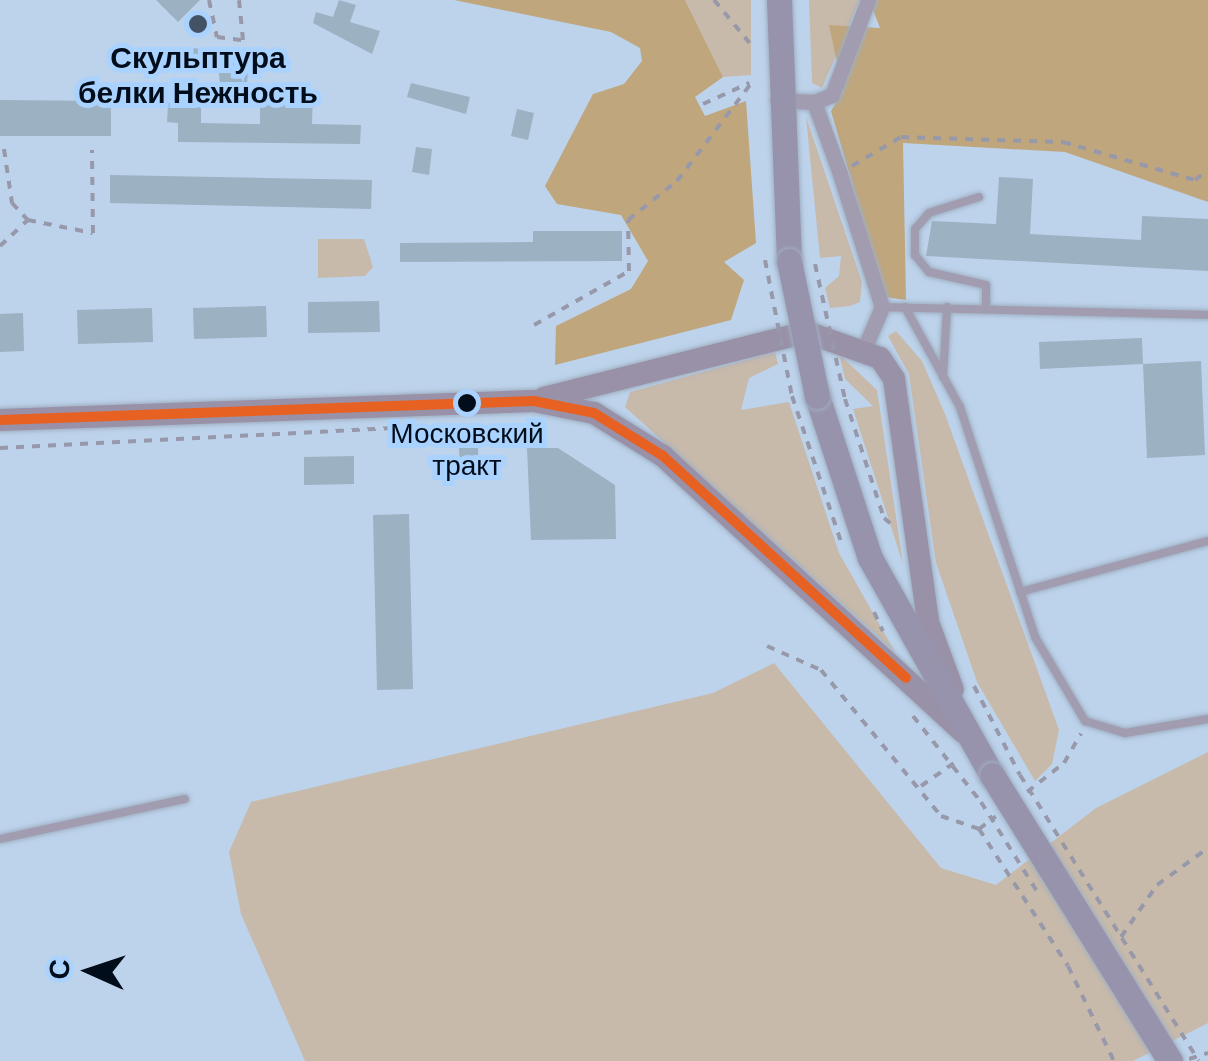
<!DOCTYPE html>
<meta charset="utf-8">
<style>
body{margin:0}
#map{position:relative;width:1208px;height:1061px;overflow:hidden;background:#bdd3eb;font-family:"DM Sans",sans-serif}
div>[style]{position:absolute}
.green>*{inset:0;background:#c7baab}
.forest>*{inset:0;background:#bfa67d}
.building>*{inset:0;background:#9cb1c2}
.path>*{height:4px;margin-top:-2px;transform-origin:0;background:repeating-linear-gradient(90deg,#9798a9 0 8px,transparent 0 16px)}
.roads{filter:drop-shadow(0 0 2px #9fafc2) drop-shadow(0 0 2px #9fafc2)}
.service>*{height:8px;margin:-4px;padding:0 4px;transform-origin:4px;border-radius:4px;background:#a29cb0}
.minor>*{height:15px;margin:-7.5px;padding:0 7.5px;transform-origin:7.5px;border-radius:7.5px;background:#a29cb0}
.secondary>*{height:22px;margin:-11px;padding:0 11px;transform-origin:11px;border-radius:11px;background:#9991a8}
.primary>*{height:25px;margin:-12.5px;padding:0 12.5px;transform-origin:12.5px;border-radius:12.5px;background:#9893ad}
.path-bridge>*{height:4px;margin-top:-2px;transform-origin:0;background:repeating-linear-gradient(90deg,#9798a9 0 8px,transparent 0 16px)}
.bridges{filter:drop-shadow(0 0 2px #9fafc2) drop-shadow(0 0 2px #9fafc2)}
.primary-bridge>*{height:25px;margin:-12.5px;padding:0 12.5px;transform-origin:12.5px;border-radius:12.5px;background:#9893ad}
.bus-1>*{height:10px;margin:-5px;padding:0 5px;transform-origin:5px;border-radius:5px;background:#e66122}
.dots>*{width:28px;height:28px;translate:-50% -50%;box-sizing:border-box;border:5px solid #a9d2ff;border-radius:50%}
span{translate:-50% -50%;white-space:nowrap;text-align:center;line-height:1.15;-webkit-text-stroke:10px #a9d2ff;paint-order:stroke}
.bus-label{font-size:28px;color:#020d1c}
.poi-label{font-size:30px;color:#020d1c;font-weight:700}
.north{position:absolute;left:40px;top:921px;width:100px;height:100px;-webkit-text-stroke:8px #a9d2ff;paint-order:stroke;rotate:273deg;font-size:28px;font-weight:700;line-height:40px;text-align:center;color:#020d1c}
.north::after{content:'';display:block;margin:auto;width:35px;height:45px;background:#020d1c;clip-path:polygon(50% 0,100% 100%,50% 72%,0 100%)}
</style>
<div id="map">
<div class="green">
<i style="clip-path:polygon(685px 0,751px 0,751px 75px,723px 77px)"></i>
<i style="clip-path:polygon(809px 0,860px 0,822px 88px,812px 83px)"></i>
<i style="clip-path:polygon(806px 117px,862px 282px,860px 302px,850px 306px,830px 308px,825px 288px,839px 276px,841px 256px,820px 258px)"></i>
<i style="clip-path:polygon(318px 239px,364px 239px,373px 267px,365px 276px,318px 278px)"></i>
<i style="clip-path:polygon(896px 331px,922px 361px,945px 414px,1059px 730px,1052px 764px,1035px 781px,977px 682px,936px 563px,909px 374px,888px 336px)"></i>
<i style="clip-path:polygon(775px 352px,778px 364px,749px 378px,741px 410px,789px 402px,839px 553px,895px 652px,625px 407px,630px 392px)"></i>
<i style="clip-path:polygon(839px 354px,877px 390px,903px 564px,853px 409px,873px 406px,845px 379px)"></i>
<i style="clip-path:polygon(774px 663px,941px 868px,996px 885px,1096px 808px,1208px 752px,1208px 1023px,1133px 1061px,305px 1061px,241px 914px,229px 852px,251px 802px,713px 693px)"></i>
</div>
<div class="forest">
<i style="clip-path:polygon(454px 0,685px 0,723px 77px,695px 97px,705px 116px,746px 101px,756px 243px,724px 262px,744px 280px,731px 320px,555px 365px,556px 326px,631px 289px,648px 261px,621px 215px,557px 204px,545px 186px,593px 94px,624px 84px,642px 61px,640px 48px,611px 32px)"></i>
<i style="clip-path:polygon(869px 0,1208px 0,1208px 202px,1065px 152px,903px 143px,906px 300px,885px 297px,831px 111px,843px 91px,829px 25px,880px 28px)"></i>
</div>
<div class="building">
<i style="clip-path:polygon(156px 0,200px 0,178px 22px)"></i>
<i style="clip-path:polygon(339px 0,356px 5px,350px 22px,380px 31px,372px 54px,313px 23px,316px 12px,333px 17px)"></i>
<i style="clip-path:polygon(168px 47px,250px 51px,247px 84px,220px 83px,218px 67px,167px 65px)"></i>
<i style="clip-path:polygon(411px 83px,470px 97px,466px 114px,407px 97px)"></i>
<i style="clip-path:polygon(260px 91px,313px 92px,312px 124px,361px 125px,360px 144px,178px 142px,178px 123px,167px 122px,168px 103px,201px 104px,201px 123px,260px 124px)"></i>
<i style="clip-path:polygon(0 100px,111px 101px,111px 136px,0 136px)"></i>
<i style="clip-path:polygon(517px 109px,534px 113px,528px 140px,511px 136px)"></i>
<i style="clip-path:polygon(416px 147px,432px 149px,429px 175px,412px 172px)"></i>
<i style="clip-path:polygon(110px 175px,372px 180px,371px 209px,110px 203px)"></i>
<i style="clip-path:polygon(999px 177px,1033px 179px,1030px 234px,1141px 240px,1142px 216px,1208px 219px,1208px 271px,926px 256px,932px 221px,996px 224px)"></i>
<i style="clip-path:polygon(533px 231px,622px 231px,622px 261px,400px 262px,400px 243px,533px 242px)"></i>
<i style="clip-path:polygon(379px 301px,380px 332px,308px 333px,308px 302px)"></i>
<i style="clip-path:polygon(266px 306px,267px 337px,194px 339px,193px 308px)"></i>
<i style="clip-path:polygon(152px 308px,153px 342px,78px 344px,77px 310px)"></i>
<i style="clip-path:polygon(23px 313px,24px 351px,0 352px,0 314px)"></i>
<i style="clip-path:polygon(1142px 338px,1143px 364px,1040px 369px,1039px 342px)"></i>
<i style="clip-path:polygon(1201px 361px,1205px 455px,1147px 458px,1143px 364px)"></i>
<i style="clip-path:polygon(459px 448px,478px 448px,479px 471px,460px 471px)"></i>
<i style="clip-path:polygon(527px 448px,558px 448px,615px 485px,616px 539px,531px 540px)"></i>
<i style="clip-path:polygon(354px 456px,354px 484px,304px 485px,304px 457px)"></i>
<i style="clip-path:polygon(409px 514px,413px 689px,377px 690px,373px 515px)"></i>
</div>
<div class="path">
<i style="left:209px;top:0;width:38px;rotate:78deg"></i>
<i style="left:217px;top:37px;width:26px;rotate:7deg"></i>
<i style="left:243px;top:40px;width:40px;rotate:-95.7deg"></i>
<i style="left:714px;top:0;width:61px;rotate:50.3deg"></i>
<i style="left:703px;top:104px;width:51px;rotate:-24.5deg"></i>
<i style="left:4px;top:149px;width:55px;rotate:81.6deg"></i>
<i style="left:12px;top:203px;width:23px;rotate:47deg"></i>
<i style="left:852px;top:166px;width:57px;rotate:-30.6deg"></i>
<i style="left:901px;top:137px;width:162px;rotate:1.8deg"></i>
<i style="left:1063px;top:142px;width:137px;rotate:16.1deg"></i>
<i style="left:1195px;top:180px;width:16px;rotate:-38deg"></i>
<i style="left:0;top:246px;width:38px;rotate:-43deg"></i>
<i style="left:28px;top:220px;width:66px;rotate:11.3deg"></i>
<i style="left:93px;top:233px;width:83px;rotate:-90.7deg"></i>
<i style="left:534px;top:325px;width:109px;rotate:-29.6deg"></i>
<i style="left:629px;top:271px;width:51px;rotate:-91.1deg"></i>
<i style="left:628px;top:220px;width:63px;rotate:-38.5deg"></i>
<i style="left:677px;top:181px;width:126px;rotate:-52.8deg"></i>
<i style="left:792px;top:396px;width:157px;rotate:71.4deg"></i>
<i style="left:845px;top:399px;width:125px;rotate:71.9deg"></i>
<i style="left:884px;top:518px;width:16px;rotate:40deg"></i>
<i style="left:0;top:448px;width:393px;rotate:-2.9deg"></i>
<i style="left:874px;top:612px;width:21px;rotate:65deg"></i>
<i style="left:767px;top:646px;width:59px;rotate:24deg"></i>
<i style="left:821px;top:670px;width:189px;rotate:50.6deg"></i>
<i style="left:941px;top:816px;width:40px;rotate:18.9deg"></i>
<i style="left:979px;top:829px;width:21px;rotate:-37deg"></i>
<i style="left:974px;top:686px;width:100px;rotate:62.7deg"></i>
<i style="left:913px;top:716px;width:110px;rotate:51.7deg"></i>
<i style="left:921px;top:786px;width:40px;rotate:-34.9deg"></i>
<i style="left:1027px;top:792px;width:47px;rotate:-38.1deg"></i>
<i style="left:1064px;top:763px;width:34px;rotate:-60deg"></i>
<i style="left:979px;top:829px;width:163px;rotate:57deg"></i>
<i style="left:1068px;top:966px;width:106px;rotate:64.2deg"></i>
<i style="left:1121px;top:937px;width:63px;rotate:-55.3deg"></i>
<i style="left:1157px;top:885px;width:63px;rotate:-36deg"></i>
<i style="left:1189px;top:1059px;width:20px;rotate:-18deg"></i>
</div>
<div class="roads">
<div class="service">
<i style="left:979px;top:197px;width:52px;rotate:162.3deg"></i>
<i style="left:929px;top:213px;width:21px;rotate:131deg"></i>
<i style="left:915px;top:229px;width:26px;rotate:90deg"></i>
<i style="left:915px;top:255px;width:22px;rotate:51deg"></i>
<i style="left:929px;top:272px;width:58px;rotate:12.8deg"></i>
<i style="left:986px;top:285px;width:19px;rotate:90deg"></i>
<i style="left:882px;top:307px;width:326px;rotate:1.4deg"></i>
<i style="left:905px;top:307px;width:114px;rotate:61.2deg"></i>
<i style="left:960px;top:407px;width:242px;rotate:71.9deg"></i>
<i style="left:1035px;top:637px;width:98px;rotate:59.2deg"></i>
<i style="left:1085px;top:721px;width:42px;rotate:16.7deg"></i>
<i style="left:1125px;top:733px;width:84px;rotate:-9.6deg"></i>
<i style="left:943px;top:377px;width:70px;rotate:-86.7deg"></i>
<i style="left:1020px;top:592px;width:195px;rotate:-15.2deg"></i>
<i style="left:0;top:839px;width:189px;rotate:-12.2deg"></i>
</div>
<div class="minor">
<i style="left:777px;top:100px;width:37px;rotate:3deg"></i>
<i style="left:814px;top:102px;width:77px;rotate:70.1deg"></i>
<i style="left:840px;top:174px;width:139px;rotate:72.5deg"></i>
<i style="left:882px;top:307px;width:46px;rotate:113.2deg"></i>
<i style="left:814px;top:102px;width:19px;rotate:-21deg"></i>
<i style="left:832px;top:95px;width:102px;rotate:-69.2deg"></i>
</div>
<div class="secondary">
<i style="left:544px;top:398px;width:270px;rotate:-14.1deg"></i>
<i style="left:806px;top:332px;width:78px;rotate:19.4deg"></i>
<i style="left:880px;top:358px;width:25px;rotate:56deg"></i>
<i style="left:894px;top:379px;width:245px;rotate:82deg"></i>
<i style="left:928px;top:622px;width:72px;rotate:69.8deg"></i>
<i style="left:0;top:420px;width:534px;rotate:-2.04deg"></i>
<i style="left:534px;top:401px;width:61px;rotate:11.3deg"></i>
<i style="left:594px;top:413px;width:81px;rotate:31.9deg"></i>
<i style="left:663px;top:456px;width:409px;rotate:42.6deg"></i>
</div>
<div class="primary">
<i style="left:779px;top:0;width:261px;rotate:87.8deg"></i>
<i style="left:817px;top:396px;width:170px;rotate:71.9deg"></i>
<i style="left:870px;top:558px;width:249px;rotate:60.7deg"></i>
</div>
</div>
<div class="path-bridge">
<i style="left:765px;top:260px;width:139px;rotate:78.8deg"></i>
<i style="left:815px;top:264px;width:138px;rotate:77.5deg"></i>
<i style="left:1020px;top:775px;width:337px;rotate:58deg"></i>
<i style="left:981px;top:802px;width:111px;rotate:57.9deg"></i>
</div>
<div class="bridges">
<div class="primary-bridge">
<i style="left:789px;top:261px;width:138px;rotate:78.3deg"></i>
<i style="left:992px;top:775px;width:337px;rotate:58.1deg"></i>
</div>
</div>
<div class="bus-1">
<i style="left:0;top:420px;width:534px;rotate:-2.04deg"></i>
<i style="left:534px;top:401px;width:61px;rotate:11.3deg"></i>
<i style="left:594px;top:413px;width:81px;rotate:31.9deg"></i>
<i style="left:663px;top:456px;width:329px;rotate:42.4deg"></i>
</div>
<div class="dots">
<i style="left:198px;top:24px;background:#435264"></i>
<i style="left:467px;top:403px;background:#020d1c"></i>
</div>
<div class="bus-label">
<span style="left:467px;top:450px">Московский<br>тракт</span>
</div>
<div class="poi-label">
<span style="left:198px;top:75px">Скульптура<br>белки Нежность</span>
</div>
<div class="north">С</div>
</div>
